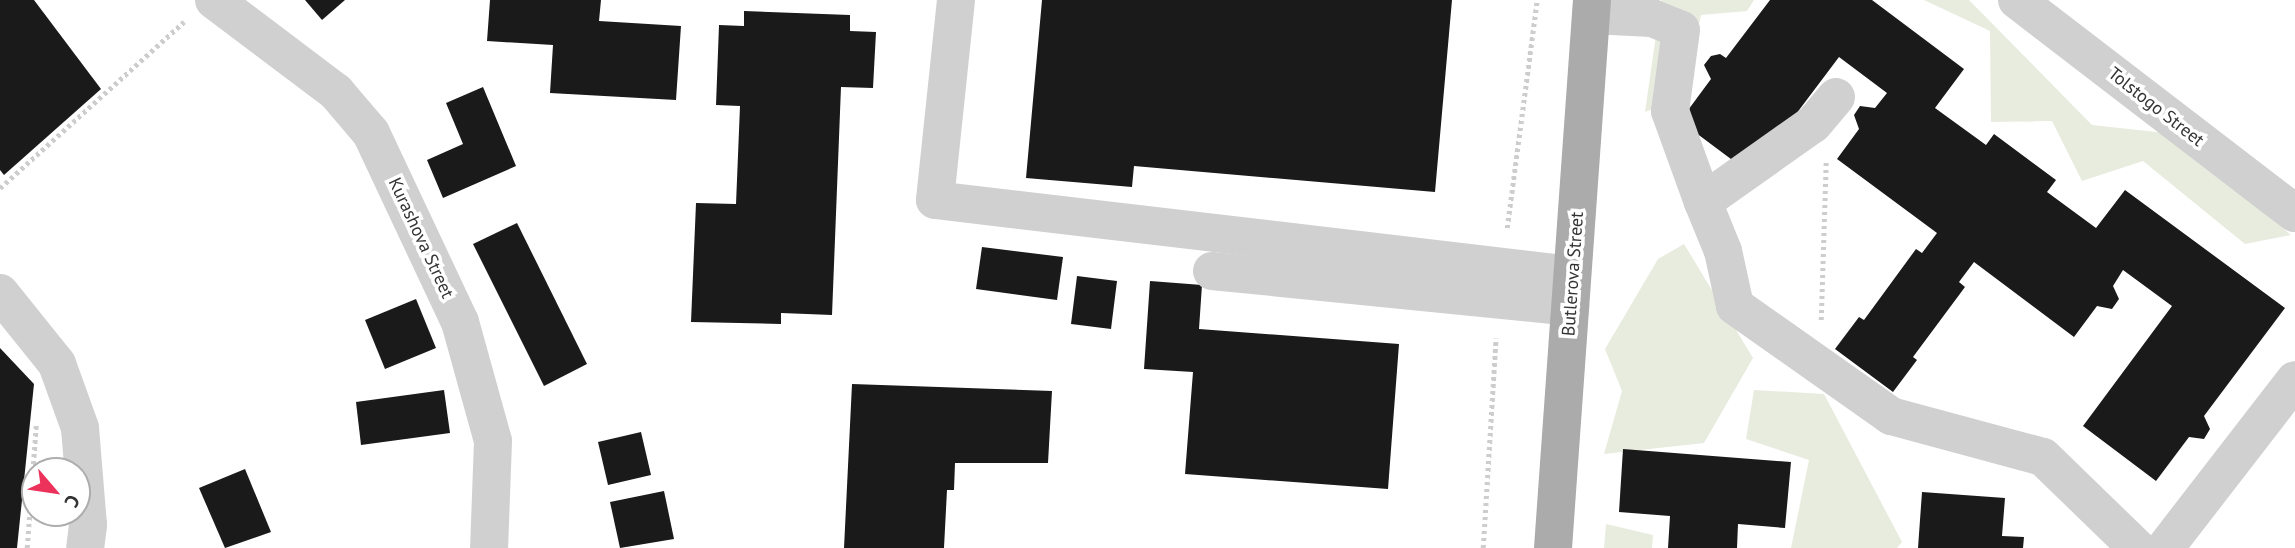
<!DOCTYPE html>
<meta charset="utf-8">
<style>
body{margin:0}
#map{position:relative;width:2295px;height:548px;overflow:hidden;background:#fff;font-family:"PT Sans",sans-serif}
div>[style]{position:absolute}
.green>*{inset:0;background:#e8ecde}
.building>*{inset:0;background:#1a1a1a}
.path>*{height:4.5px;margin-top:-2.25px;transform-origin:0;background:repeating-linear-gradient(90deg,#cdcdcd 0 3.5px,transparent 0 7px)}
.minor>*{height:38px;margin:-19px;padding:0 19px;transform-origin:19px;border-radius:19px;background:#d0d0d0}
.major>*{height:38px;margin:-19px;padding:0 19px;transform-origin:19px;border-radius:19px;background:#ababab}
span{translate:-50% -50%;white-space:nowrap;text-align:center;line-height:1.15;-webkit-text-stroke:7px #fff;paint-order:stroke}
.street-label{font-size:18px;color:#333}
.north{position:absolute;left:21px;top:457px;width:70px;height:70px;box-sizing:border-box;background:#fff;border:2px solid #adadad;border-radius:50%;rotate:119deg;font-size:19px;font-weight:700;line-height:28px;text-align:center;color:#333}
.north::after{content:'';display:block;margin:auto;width:24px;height:32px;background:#ec325b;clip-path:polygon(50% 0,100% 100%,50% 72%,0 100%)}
</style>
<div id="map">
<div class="green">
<i style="clip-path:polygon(1661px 0,1754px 0,1747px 11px,1701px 15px,1682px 98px,1645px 112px)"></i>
<i style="clip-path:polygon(1924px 0,1969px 0,2092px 125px,2166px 133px,2291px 235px,2245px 244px,2143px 161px,2082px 181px,2052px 121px,1991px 122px,1990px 31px)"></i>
<i style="clip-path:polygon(1684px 244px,1753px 358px,1704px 443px,1604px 454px,1622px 391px,1605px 349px,1658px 259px)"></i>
<i style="clip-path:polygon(1754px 390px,1824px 394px,1902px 542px,1897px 548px,1791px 548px,1809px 460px,1746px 439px)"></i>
<i style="clip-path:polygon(1606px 524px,1653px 535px,1652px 548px,1604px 548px)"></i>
</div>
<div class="building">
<i style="clip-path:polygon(0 0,34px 0,101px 89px,4px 175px,0 170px)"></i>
<i style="clip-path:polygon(305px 0,345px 0,322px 20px)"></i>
<i style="clip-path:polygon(490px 0,601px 0,599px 21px,681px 26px,676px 100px,550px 93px,553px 45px,487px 41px)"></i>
<i style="clip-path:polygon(1042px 0,1452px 0,1435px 192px,1134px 166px,1132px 187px,1026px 178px)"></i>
<i style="clip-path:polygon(1770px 0,1872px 0,1964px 69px,1935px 108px,1986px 145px,1994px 134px,2056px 180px,2047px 192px,2096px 228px,2125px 190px,2285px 308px,2204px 416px,2210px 429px,2204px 439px,2189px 437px,2156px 481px,2083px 426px,2172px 306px,2123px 270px,2113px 286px,2119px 299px,2112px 309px,2097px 306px,2074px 337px,1974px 262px,1959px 282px,1965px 287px,1913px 357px,1917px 360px,1893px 392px,1835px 349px,1859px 317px,1864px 320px,1916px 249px,1922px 253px,1937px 233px,1837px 159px,1859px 129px,1854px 115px,1860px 106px,1875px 108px,1887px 93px,1839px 57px,1751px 174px,1680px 121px,1711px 79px,1704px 65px,1711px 56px,1720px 54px,1726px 58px)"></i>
<i style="clip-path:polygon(744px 11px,850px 15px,850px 31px,876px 32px,873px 88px,841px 87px,832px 315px,781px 313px,781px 324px,691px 322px,696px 203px,736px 204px,740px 106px,716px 105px,719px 25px,744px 26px)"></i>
<i style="clip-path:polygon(483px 87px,516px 166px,443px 198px,427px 160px,463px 144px,446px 103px)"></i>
<i style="clip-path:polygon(517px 223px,587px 364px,544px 386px,473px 244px)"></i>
<i style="clip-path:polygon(982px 247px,1063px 257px,1057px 300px,976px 289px)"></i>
<i style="clip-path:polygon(1077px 276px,1117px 281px,1111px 329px,1071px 324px)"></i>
<i style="clip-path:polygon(1150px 281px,1202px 285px,1199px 329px,1399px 344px,1388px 489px,1185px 474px,1193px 372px,1144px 369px)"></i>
<i style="clip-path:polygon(416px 299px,436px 348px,385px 369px,365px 320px)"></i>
<i style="clip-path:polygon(0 348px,34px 384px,17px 548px,0 548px)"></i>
<i style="clip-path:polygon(852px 384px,1052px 391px,1048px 463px,955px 463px,954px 490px,947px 490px,944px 548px,844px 548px)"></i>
<i style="clip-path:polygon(444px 390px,450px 433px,361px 445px,356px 402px)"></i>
<i style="clip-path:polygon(641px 432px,651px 475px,608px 485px,598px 442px)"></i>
<i style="clip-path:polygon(1623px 449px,1791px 462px,1785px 528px,1738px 524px,1737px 548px,1668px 548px,1670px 516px,1619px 512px)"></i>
<i style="clip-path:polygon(245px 469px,271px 532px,225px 548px,199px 488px)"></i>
<i style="clip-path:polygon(664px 491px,674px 539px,620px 548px,610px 502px)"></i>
<i style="clip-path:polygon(1922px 492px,2005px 498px,2002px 536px,2024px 537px,2023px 548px,1918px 548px)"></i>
</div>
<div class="path">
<i style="left:0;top:188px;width:248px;rotate:-42.1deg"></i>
<i style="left:1507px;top:228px;width:230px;rotate:-82.5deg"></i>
<i style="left:1821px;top:320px;width:159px;rotate:-88.2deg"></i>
<i style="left:27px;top:548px;width:123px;rotate:-85.8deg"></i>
<i style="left:1483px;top:548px;width:210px;rotate:-86.5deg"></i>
</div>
<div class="minor">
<i style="left:214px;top:0;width:153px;rotate:37deg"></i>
<i style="left:336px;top:92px;width:54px;rotate:49.5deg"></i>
<i style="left:371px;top:133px;width:209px;rotate:64.8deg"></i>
<i style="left:460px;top:322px;width:123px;rotate:74.5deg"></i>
<i style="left:493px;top:441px;width:107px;rotate:92.1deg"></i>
<i style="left:956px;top:0;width:201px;rotate:96deg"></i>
<i style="left:935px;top:200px;width:641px;rotate:6.72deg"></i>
<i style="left:2017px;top:0;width:350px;rotate:37.5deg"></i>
<i style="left:1591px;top:15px;width:61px;rotate:2.8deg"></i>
<i style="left:1652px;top:18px;width:31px;rotate:22deg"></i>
<i style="left:1681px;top:30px;width:82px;rotate:97.7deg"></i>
<i style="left:1670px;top:111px;width:97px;rotate:70.1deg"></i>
<i style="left:1836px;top:97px;width:35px;rotate:130deg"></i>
<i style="left:1813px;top:124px;width:135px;rotate:144.7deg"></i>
<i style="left:1703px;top:202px;width:53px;rotate:67.8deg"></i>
<i style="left:1723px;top:251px;width:56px;rotate:77.7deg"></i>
<i style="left:1735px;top:306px;width:191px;rotate:35.2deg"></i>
<i style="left:1891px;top:416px;width:157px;rotate:15.1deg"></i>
<i style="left:2043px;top:457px;width:131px;rotate:44.1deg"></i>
<i style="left:1212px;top:271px;width:360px;rotate:5.7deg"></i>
<i style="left:0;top:293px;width:91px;rotate:51.2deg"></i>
<i style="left:57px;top:364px;width:68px;rotate:70.2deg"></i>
<i style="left:80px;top:428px;width:97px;rotate:85.3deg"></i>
<i style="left:88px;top:525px;width:23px;rotate:97deg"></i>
<i style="left:2165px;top:548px;width:212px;rotate:-52.3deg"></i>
</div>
<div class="major">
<i style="left:1553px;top:548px;width:549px;rotate:-85.93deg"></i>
</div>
<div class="street-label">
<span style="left:2156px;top:107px;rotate:38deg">Tolstogo Street</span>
<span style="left:421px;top:238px;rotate:65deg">Kurashova Street</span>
<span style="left:1573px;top:274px;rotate:-86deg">Butlerova Street</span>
</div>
<div class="north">С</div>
</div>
